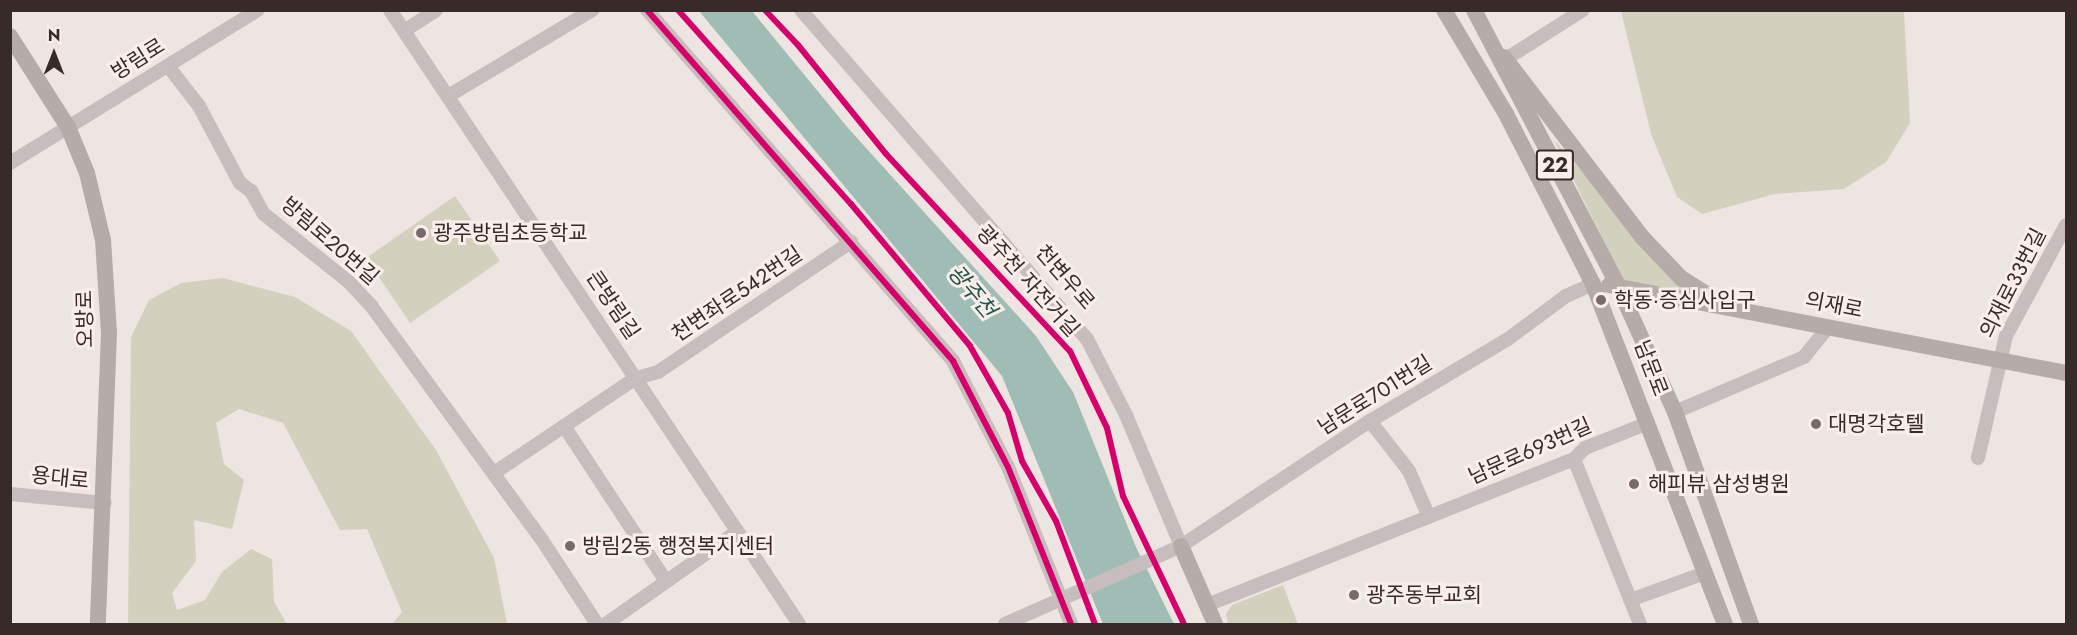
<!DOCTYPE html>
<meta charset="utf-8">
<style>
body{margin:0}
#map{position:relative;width:2077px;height:635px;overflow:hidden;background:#ede5e2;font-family:Jost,"Noto Sans KR",sans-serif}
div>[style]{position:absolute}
.green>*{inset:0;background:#d3d0bd}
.water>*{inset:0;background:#a0bdb5}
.minor>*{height:14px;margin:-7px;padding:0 7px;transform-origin:7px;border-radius:7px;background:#c6bdbc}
.major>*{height:16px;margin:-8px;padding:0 8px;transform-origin:8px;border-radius:8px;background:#b5acaa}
.cycleway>*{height:6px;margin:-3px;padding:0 3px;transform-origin:3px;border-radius:3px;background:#d6006c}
.dots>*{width:16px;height:16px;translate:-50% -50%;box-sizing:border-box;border:3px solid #f9eeea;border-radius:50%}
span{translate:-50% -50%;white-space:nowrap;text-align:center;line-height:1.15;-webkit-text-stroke:6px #f9eeea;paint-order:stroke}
.shield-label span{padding:2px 4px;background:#f9eeea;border:2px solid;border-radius:4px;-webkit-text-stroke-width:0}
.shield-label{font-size:20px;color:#372a29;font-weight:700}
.street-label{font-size:21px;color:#372a29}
.poi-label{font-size:21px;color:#372a29}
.left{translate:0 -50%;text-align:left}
.water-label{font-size:22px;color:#21564b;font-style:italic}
.frame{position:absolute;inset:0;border:12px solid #372a29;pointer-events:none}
.north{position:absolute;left:24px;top:24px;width:60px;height:60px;-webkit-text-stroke:4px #f9eeea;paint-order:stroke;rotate:0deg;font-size:16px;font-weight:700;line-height:24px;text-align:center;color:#372a29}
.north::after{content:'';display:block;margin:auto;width:21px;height:27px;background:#372a29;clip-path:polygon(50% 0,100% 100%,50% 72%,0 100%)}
</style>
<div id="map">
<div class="green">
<i style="clip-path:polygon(1621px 11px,1904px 11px,1910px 123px,1886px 162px,1844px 189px,1775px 194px,1702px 214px,1677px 197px,1651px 134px)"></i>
<i style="clip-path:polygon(1554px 140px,1597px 189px,1708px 301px,1623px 280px)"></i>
<i style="clip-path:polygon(455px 196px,500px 261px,410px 323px,366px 258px)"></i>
<i style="clip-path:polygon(223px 278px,295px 297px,351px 331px,436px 450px,494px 558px,507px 624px,392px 624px,402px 612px,367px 529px,340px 530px,283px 423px,239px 409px,216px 423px,224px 464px,244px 480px,232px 529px,194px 520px,196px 561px,172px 593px,177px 610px,205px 600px,222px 572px,251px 549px,272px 559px,274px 602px,287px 624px,128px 624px,131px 337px,149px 300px,181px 283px)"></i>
<i style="clip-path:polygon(1283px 585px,1298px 624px,1228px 624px,1226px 614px,1232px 605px)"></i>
</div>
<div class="water">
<i style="clip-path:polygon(699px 11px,752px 11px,848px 128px,1036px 336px,1073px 392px,1136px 547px,1174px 624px,1103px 624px,1002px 376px)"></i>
</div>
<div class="minor">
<i style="left:390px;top:10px;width:738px;rotate:56.33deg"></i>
<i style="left:647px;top:10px;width:466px;rotate:48.9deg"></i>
<i style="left:953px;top:361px;width:119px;rotate:62.6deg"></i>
<i style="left:1008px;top:467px;width:169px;rotate:68.1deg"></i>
<i style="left:801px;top:10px;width:436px;rotate:49deg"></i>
<i style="left:1087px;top:339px;width:85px;rotate:62.8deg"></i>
<i style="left:1126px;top:415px;width:142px;rotate:67.2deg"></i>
<i style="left:404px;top:31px;width:38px;rotate:-33deg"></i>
<i style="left:1506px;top:59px;width:91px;rotate:-32.5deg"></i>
<i style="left:168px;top:66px;width:51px;rotate:52.2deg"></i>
<i style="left:199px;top:106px;width:87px;rotate:62deg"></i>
<i style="left:240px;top:183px;width:14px;rotate:36deg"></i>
<i style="left:251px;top:191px;width:26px;rotate:61deg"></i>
<i style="left:264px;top:214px;width:109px;rotate:38.7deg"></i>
<i style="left:349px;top:282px;width:34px;rotate:47deg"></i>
<i style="left:372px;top:307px;width:288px;rotate:53.9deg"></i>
<i style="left:542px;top:540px;width:100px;rotate:56.8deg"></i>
<i style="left:448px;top:96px;width:168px;rotate:-30.8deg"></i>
<i style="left:10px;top:163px;width:291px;rotate:-31.7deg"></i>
<i style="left:1675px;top:412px;width:140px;rotate:-23.1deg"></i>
<i style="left:1804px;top:357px;width:38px;rotate:-51deg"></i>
<i style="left:1370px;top:421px;width:63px;rotate:52deg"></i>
<i style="left:1409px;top:471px;width:50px;rotate:66.5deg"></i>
<i style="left:564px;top:426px;width:186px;rotate:56.7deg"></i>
<i style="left:1978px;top:458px;width:125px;rotate:-77.1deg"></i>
<i style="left:2006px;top:336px;width:126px;rotate:-61.6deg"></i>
<i style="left:1574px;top:459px;width:178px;rotate:68.2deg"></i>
<i style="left:494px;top:473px;width:171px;rotate:-33.8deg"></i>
<i style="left:636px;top:378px;width:23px;rotate:-15deg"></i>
<i style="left:658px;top:372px;width:233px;rotate:-34deg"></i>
<i style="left:10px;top:494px;width:95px;rotate:5.4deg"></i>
<i style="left:1630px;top:600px;width:80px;rotate:-19.8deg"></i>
<i style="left:1207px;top:605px;width:395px;rotate:-21.7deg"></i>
<i style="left:1574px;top:459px;width:16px;rotate:-45deg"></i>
<i style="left:1585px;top:448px;width:68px;rotate:-21.6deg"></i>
<i style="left:606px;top:624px;width:161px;rotate:-35.2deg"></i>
<i style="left:1005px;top:624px;width:193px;rotate:-23.9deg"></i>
<i style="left:1181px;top:546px;width:227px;rotate:-33.5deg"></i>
<i style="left:1370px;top:421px;width:161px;rotate:-30.7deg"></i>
<i style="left:1508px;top:339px;width:72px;rotate:-36.6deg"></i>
<i style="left:1566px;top:296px;width:30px;rotate:-24deg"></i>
</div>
<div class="major">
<i style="left:1444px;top:10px;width:121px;rotate:59.2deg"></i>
<i style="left:1506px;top:114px;width:191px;rotate:62.9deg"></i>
<i style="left:1593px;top:284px;width:365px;rotate:68.8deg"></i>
<i style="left:1474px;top:10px;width:311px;rotate:62.4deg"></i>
<i style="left:1618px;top:286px;width:138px;rotate:65.7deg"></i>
<i style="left:1675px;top:412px;width:225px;rotate:70.3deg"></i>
<i style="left:10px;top:36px;width:108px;rotate:57.5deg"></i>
<i style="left:68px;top:127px;width:50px;rotate:67.6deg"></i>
<i style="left:87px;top:173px;width:69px;rotate:76.6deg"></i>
<i style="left:103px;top:240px;width:93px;rotate:86.3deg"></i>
<i style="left:109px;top:333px;width:291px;rotate:92.2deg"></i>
<i style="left:1504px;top:57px;width:227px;rotate:52.5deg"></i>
<i style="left:1642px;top:237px;width:57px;rotate:46.4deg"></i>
<i style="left:1681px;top:278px;width:47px;rotate:32deg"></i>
<i style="left:1609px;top:285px;width:465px;rotate:10.9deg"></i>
<i style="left:1181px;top:546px;width:85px;rotate:66.4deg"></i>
</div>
<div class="cycleway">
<i style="left:647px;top:10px;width:466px;rotate:48.9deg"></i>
<i style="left:953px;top:361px;width:119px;rotate:62.6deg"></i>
<i style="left:1008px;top:467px;width:169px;rotate:68.1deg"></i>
<i style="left:678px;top:10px;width:260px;rotate:48.3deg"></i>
<i style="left:851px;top:204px;width:185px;rotate:50deg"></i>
<i style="left:970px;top:346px;width:77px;rotate:60.4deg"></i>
<i style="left:1008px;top:413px;width:50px;rotate:73.7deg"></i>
<i style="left:1022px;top:461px;width:69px;rotate:60.5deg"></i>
<i style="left:1056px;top:521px;width:110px;rotate:69.3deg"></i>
<i style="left:765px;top:10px;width:48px;rotate:46.7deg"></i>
<i style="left:798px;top:45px;width:140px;rotate:51.1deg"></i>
<i style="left:886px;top:154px;width:270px;rotate:47deg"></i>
<i style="left:1070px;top:351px;width:85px;rotate:64.3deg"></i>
<i style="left:1107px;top:428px;width:70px;rotate:76.8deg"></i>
<i style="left:1123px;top:496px;width:142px;rotate:64.5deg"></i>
</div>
<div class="dots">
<i style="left:421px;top:233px;background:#776b6a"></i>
<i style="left:1601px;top:300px;background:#776b6a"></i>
<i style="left:1816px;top:424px;background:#776b6a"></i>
<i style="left:1634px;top:484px;background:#776b6a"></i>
<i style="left:570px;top:546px;background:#776b6a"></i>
<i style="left:1354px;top:595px;background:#776b6a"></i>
</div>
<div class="shield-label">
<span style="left:1555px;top:165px">22</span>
</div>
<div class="street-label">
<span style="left:138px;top:59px;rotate:-32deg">방림로</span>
<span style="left:330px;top:241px;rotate:41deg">방림로20번길</span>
<span style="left:1065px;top:277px;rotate:49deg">천변우로</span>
<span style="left:1028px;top:281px;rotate:48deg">광주천 자전거길</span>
<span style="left:2013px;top:283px;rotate:-63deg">의재로33번길</span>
<span style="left:737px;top:294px;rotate:-34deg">천변좌로542번길</span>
<span style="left:613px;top:305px;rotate:56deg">큰방림길</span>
<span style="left:1834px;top:305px;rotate:11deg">의재로</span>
<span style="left:85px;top:319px;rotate:-91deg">오방로</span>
<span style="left:1651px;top:368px;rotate:69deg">남문로</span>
<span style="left:1375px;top:395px;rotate:-32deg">남문로701번길</span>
<span style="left:1530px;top:451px;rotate:-24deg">남문로693번길</span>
<span style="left:60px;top:478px;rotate:6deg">용대로</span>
</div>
<div class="poi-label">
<span class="left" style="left:433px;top:233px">광주방림초등학교</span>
<span class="left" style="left:1614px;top:300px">학동·증심사입구</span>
<span class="left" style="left:1828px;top:424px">대명각호텔</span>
<span class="left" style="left:1648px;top:484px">해피뷰 삼성병원</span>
<span class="left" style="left:582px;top:546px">방림2동 행정복지센터</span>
<span class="left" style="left:1366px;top:595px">광주동부교회</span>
</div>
<div class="water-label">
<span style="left:972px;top:291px;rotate:50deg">광주천</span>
</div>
<div class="frame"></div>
<div class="north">N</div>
</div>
